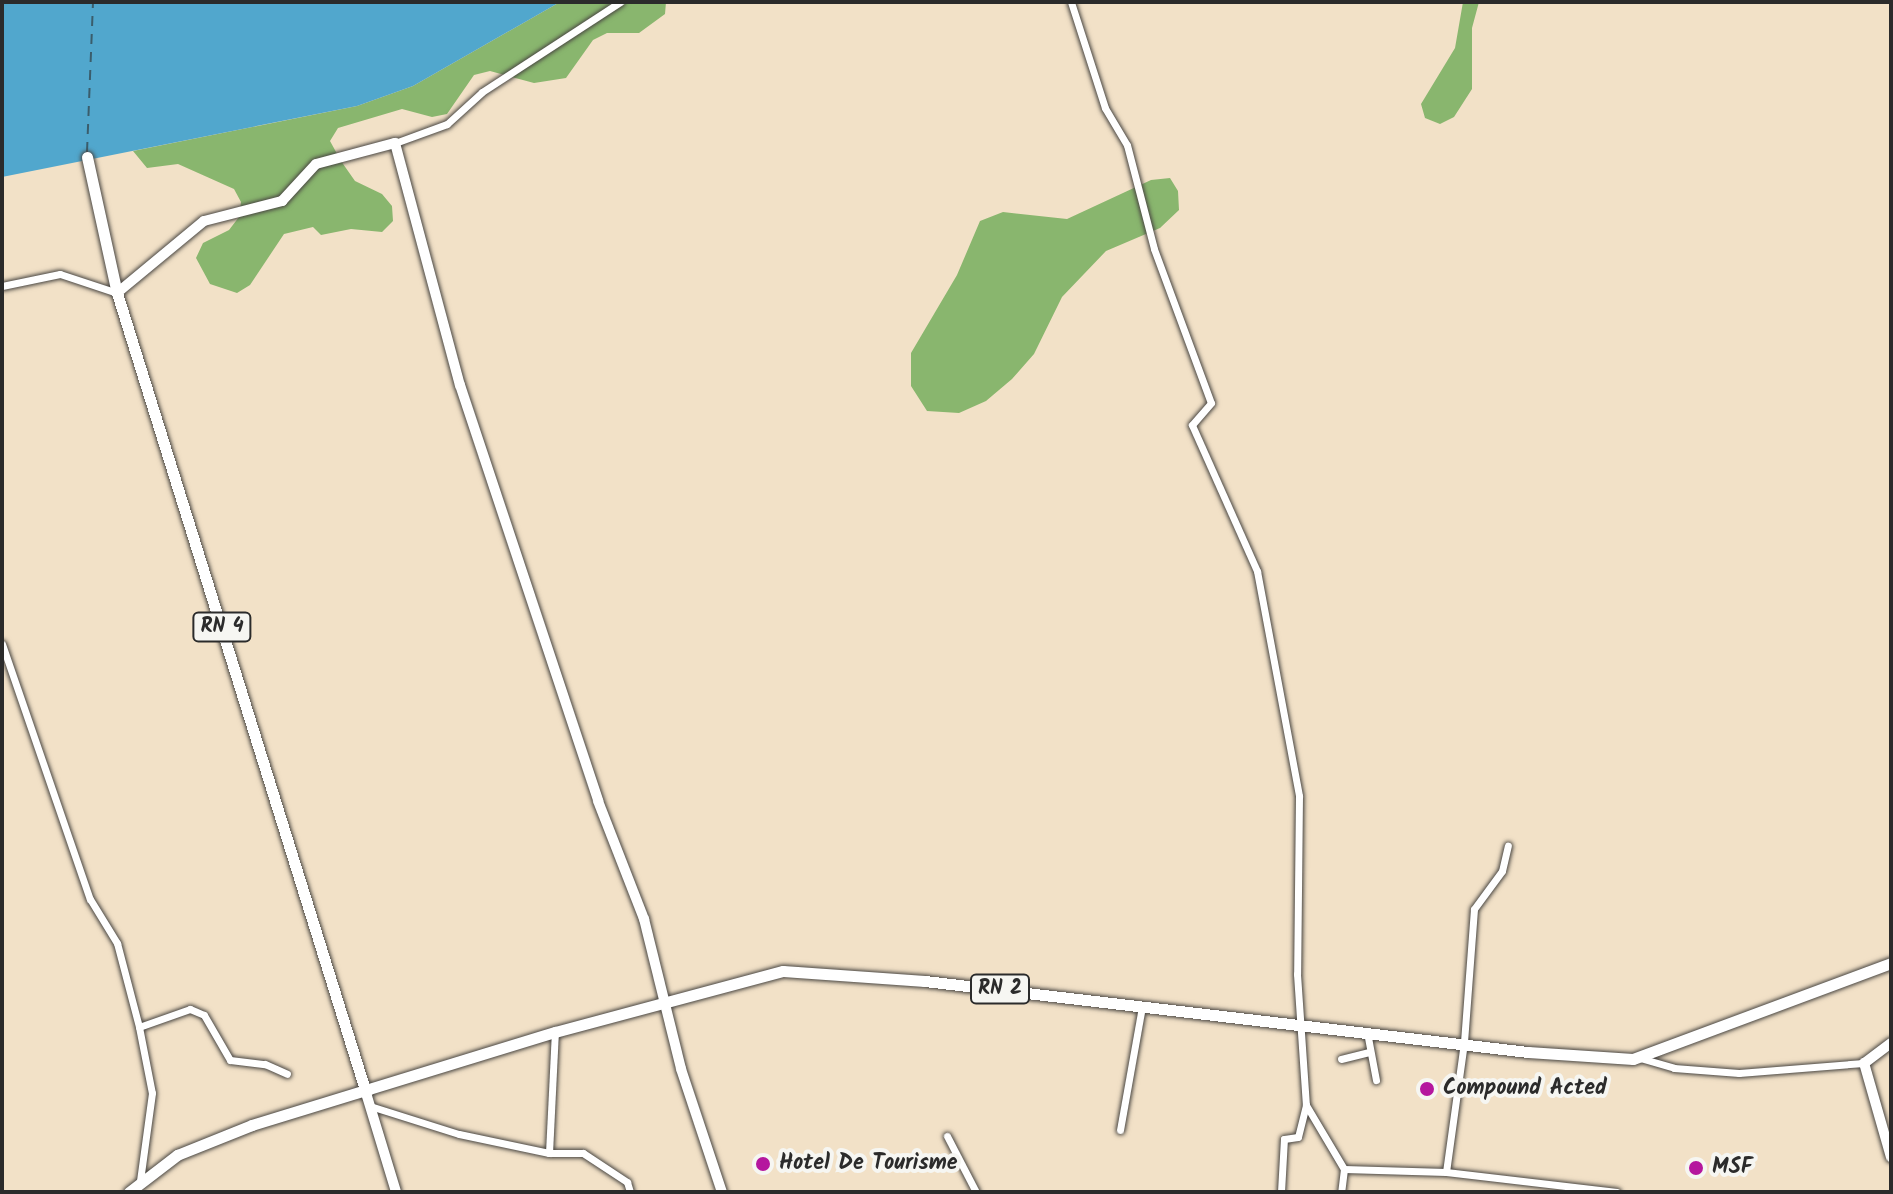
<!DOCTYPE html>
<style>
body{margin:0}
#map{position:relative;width:1893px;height:1194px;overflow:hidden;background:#f2e1c7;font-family:Kalam,sans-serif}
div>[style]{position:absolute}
.forest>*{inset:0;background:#89b66e}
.water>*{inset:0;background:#51a7cd}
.ferry>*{height:2px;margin-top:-1px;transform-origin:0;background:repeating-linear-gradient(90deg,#3a5d6c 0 10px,transparent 0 18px)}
.roads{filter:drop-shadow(0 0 2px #494642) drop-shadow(0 0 2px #494642)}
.street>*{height:7px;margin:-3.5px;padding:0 3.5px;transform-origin:3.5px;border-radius:3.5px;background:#fff}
.secondary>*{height:10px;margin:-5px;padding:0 5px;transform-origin:5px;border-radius:5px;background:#fff}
.primary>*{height:11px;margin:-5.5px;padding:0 5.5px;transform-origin:5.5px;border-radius:5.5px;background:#fff}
.dots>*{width:22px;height:22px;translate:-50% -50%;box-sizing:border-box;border:4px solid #f6f6f2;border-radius:50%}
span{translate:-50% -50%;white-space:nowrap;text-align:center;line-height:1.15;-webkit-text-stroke:8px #f6f6f2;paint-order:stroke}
.shield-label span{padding:2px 6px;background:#f6f6f2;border:2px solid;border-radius:6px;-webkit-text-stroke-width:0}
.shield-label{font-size:20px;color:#2b2b2b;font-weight:700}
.poi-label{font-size:22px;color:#2b2b2b;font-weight:700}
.left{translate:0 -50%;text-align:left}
.frame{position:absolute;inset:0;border:4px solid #2b2b2b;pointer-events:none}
</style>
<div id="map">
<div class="forest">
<i style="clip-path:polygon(560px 2px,666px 2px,665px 14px,639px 33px,607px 33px,593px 40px,566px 78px,534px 83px,490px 71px,474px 75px,447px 114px,432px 117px,402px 109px,338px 128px,330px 141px,341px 161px,355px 181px,382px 194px,392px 206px,393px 221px,382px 232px,351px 229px,321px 235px,313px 227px,284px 234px,250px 285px,237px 293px,210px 284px,196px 258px,203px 243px,229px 230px,239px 217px,241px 202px,234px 189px,178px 164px,147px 168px,133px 151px,357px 106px,413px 86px)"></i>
<i style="clip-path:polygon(1463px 2px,1479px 2px,1472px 28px,1472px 89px,1454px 117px,1440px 124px,1425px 118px,1421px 104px,1455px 48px)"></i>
<i style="clip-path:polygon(1170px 178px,1178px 191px,1179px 210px,1160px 228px,1106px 251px,1062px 297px,1034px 354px,1012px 379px,986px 401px,959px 413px,927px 411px,911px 386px,911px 353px,957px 275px,980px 221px,1003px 212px,1067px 219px,1151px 180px)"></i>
</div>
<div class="water">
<i style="clip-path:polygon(2px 2px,560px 2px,413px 86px,357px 106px,2px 177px)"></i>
</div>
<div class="ferry">
<i style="left:87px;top:152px;width:150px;rotate:-87.7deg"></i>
</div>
<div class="roads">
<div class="street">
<i style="left:1071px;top:2px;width:111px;rotate:72.2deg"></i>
<i style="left:1105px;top:108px;width:43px;rotate:59.3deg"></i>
<i style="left:1127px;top:145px;width:107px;rotate:75.4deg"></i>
<i style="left:1154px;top:249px;width:164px;rotate:69.7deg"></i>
<i style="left:1211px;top:403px;width:29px;rotate:131deg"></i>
<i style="left:1192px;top:425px;width:160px;rotate:66deg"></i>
<i style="left:1257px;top:571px;width:229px;rotate:79.4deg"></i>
<i style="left:1299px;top:796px;width:178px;rotate:90.6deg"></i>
<i style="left:1297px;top:974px;width:131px;rotate:86.1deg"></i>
<i style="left:1306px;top:1105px;width:74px;rotate:59.3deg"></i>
<i style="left:1344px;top:1169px;width:23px;rotate:97deg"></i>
<i style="left:395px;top:143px;width:55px;rotate:-20.1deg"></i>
<i style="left:447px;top:124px;width:47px;rotate:-42.4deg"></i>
<i style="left:482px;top:92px;width:165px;rotate:-33.1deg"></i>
<i style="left:2px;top:286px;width:59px;rotate:-11.7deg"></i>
<i style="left:60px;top:274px;width:60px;rotate:18.4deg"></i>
<i style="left:2px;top:644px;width:270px;rotate:71deg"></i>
<i style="left:90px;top:899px;width:52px;rotate:58.5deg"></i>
<i style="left:117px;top:943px;width:87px;rotate:75.3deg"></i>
<i style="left:139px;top:1027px;width:67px;rotate:78.9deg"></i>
<i style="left:152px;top:1093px;width:89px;rotate:97.8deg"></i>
<i style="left:139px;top:1027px;width:54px;rotate:-19.4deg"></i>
<i style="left:190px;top:1009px;width:15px;rotate:23deg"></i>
<i style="left:204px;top:1015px;width:52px;rotate:60deg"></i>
<i style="left:230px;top:1060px;width:35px;rotate:7deg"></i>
<i style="left:265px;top:1064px;width:24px;rotate:24deg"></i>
<i style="left:1367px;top:1032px;width:49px;rotate:79.4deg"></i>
<i style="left:1640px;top:1058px;width:35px;rotate:16deg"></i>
<i style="left:1674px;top:1068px;width:65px;rotate:4.4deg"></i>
<i style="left:1739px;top:1073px;width:125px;rotate:-4.6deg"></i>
<i style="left:1341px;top:1059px;width:30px;rotate:-14deg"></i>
<i style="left:370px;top:1106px;width:93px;rotate:17.5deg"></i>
<i style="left:459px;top:1134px;width:92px;rotate:11.9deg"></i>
<i style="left:549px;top:1153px;width:34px"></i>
<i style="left:583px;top:1153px;width:53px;rotate:33.4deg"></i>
<i style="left:627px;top:1182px;width:10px;rotate:73deg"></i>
<i style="left:1120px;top:1130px;width:126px;rotate:-79.9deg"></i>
<i style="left:947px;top:1136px;width:63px;rotate:62.6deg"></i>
<i style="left:549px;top:1153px;width:121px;rotate:-87.2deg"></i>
<i style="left:1344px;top:1169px;width:102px;rotate:1.7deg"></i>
<i style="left:1446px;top:1172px;width:172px;rotate:6.7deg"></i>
<i style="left:1446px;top:1172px;width:131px;rotate:-82.1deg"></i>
<i style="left:1464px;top:1042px;width:133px;rotate:-85.7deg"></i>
<i style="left:1474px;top:909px;width:47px;rotate:-53.6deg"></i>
<i style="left:1502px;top:871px;width:26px;rotate:-77deg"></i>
<i style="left:1281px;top:1192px;width:53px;rotate:-86.8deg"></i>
<i style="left:1284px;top:1139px;width:14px;rotate:-8deg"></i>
<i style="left:1298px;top:1137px;width:33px;rotate:-76deg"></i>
</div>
<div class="secondary">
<i style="left:117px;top:293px;width:113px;rotate:-39.6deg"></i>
<i style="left:204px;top:221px;width:81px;rotate:-14.4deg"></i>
<i style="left:282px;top:201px;width:50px;rotate:-47.4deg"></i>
<i style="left:316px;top:164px;width:82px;rotate:-14.9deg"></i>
<i style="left:395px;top:143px;width:251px;rotate:75deg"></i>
<i style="left:460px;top:385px;width:438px;rotate:71.6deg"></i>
<i style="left:598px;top:801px;width:127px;rotate:68.7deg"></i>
<i style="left:644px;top:919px;width:154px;rotate:76.1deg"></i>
<i style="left:681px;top:1069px;width:130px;rotate:71.6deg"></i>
<i style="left:1891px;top:1043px;width:34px;rotate:143deg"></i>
<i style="left:1864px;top:1063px;width:98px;rotate:74deg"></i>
<i style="left:366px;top:1093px;width:103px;rotate:73.1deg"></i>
</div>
<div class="primary">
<i style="left:87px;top:157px;width:139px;rotate:77.6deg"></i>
<i style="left:117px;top:293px;width:838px;rotate:72.71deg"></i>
<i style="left:129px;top:1192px;width:61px;rotate:-37.6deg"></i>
<i style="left:177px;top:1155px;width:81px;rotate:-21.8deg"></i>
<i style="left:252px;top:1125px;width:317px;rotate:-17.1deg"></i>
<i style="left:555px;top:1032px;width:236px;rotate:-15deg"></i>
<i style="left:783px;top:971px;width:142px;rotate:4deg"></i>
<i style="left:925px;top:981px;width:607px;rotate:6.72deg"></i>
<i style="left:1528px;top:1052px;width:105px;rotate:3.8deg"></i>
<i style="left:1633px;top:1059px;width:275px;rotate:-20.4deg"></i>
</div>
</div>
<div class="dots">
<i style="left:1427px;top:1089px;background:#b5179e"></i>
<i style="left:763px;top:1164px;background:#b5179e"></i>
<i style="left:1696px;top:1168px;background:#b5179e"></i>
</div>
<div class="shield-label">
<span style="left:222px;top:627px">RN 4</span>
<span style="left:1000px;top:989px">RN 2</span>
</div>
<div class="poi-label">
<span class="left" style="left:1443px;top:1089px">Compound Acted</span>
<span class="left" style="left:779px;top:1164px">Hotel De Tourisme</span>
<span class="left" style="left:1712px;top:1168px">MSF</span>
</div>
<div class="frame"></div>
</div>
